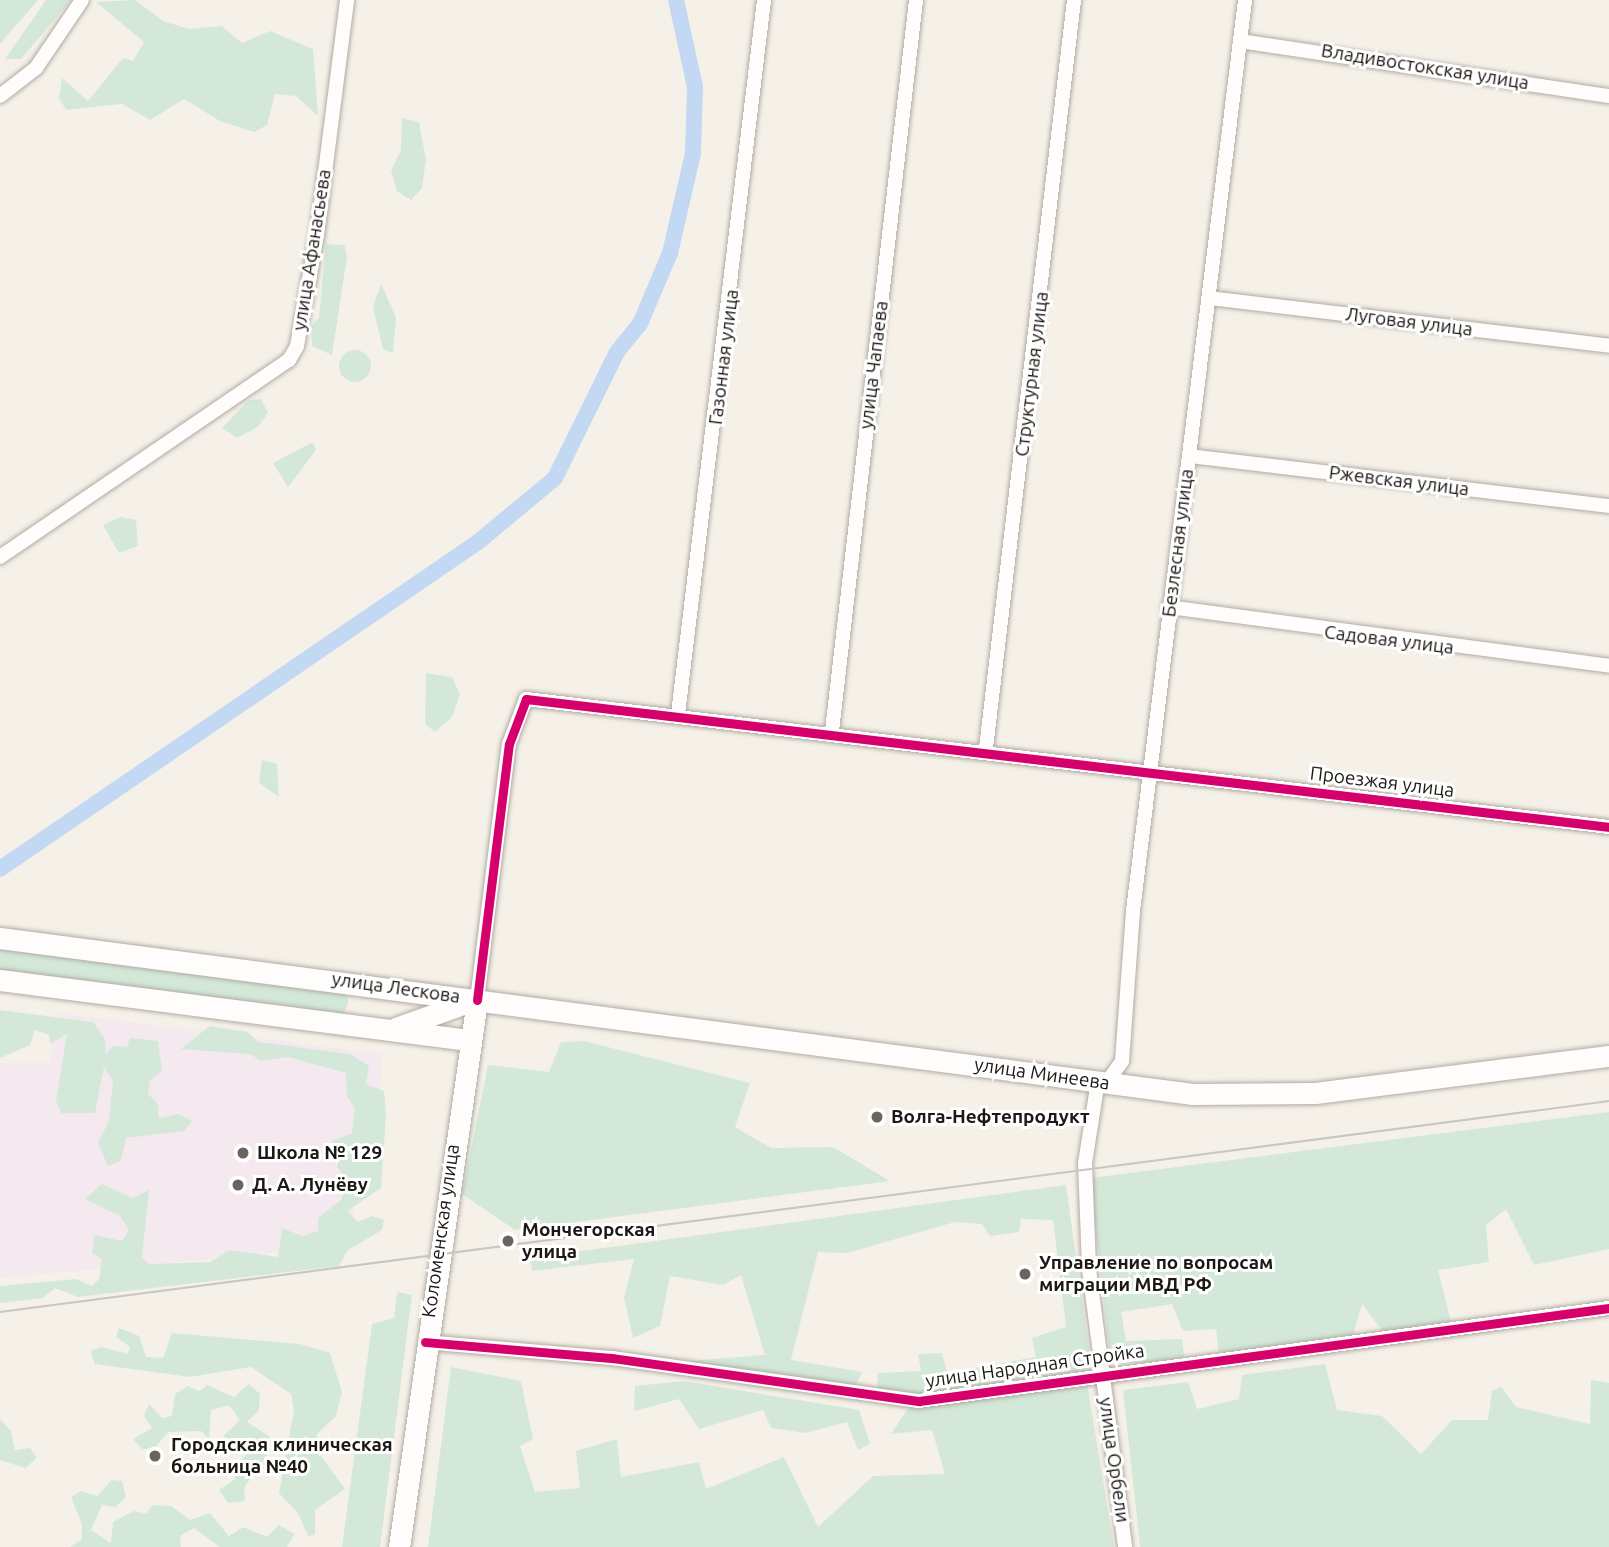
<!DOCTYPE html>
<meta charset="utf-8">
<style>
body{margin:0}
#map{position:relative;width:1609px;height:1547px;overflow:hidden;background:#f6f1e8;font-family:Ubuntu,sans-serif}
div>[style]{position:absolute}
.education>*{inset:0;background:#f4e9ef}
.green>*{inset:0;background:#d3e8d8}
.round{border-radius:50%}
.canal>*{height:16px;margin:-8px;padding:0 8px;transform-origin:8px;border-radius:8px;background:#c3d8f3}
.roads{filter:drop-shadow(0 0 2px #b0aba4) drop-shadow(0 0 2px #b0aba4)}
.minor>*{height:14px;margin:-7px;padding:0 7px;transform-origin:7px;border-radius:7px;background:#fefdfc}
.secondary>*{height:21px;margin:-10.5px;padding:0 10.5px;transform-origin:10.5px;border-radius:10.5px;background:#fefdfc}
.tram>*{height:2px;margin:-1px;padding:0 1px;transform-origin:1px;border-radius:1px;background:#c8c6c4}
.cycleway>*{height:9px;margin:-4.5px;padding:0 4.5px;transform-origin:4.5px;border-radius:4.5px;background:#d6006c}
.dots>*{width:19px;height:19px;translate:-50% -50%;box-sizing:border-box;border:4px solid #fff;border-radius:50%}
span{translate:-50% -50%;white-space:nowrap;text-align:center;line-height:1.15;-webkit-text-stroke:6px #fff;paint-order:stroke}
.street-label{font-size:19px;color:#1c1813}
.poi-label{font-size:19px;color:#1c1813;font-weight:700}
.left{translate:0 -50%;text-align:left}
</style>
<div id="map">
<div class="education">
<i style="clip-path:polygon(57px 1013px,382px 1054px,376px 1186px,352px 1184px,355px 1246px,0 1278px,0 1063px,50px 1063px)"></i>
</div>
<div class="green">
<i style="clip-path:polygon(0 0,38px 0,0 44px)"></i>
<i style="clip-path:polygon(46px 0,71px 0,21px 59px,5px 59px)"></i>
<i style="clip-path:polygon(135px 0,163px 21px,189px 29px,222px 26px,242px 43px,270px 31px,313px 49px,318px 116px,296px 96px,275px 94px,267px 125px,254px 132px,220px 121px,184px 99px,150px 120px,122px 104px,66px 110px,59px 98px,62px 78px,88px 101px,123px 58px,133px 61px,144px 42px,96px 2px)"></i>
<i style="clip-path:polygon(402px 118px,419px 122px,426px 160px,422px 188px,411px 200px,397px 191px,391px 171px,401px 150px)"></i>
<i style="clip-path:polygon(326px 244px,345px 245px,347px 257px,332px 355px,312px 346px,311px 327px,319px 317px)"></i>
<i style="clip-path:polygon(381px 284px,396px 317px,393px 353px,383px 349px,373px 307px)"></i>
<i class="round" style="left:339px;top:350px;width:32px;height:32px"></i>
<i style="clip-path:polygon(261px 399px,268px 413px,258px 427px,237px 438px,222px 428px,249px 400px)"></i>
<i style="clip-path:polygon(313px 442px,316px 450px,288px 487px,273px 463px)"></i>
<i style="clip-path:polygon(121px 517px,136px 520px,138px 546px,119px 553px,103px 525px)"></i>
<i style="clip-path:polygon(426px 673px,452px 677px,460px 694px,452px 717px,435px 732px,425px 724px)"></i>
<i style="clip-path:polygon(262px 760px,277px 764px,279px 797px,259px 783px)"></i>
<i style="clip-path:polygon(0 948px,347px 992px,348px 1003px,343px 1015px,0 974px)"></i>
<i style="clip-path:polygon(0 1010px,93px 1022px,105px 1039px,106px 1054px,113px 1046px,127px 1047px,130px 1038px,158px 1041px,162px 1071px,150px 1080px,148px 1094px,158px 1104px,159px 1118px,179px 1114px,192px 1121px,184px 1131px,126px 1138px,121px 1161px,108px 1166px,98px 1143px,109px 1121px,113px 1081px,104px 1067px,95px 1113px,61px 1113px,56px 1101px,67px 1034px,50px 1044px,49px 1035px,35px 1030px,30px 1045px,0 1058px)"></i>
<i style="clip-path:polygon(210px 1026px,248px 1032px,258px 1042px,350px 1054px,369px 1066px,366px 1084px,384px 1091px,386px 1114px,381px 1188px,347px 1211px,358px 1222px,372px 1216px,384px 1220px,382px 1230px,348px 1250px,339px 1266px,78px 1297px,55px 1288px,43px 1298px,0 1303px,0 1286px,76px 1279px,92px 1286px,99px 1279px,102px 1259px,92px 1253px,94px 1235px,122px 1241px,129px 1230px,120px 1216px,85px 1199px,102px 1184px,133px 1198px,149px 1190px,142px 1257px,149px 1264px,210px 1262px,230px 1250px,278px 1257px,282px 1228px,302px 1236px,318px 1231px,318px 1218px,341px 1200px,347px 1180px,331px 1159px,332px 1141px,352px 1133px,355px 1109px,347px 1096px,346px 1073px,288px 1057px,261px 1061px,250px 1054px,181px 1049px)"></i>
<i style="clip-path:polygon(584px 1041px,750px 1083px,735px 1127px,771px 1148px,833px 1147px,890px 1181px,515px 1230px,462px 1194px,488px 1065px,549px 1072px,561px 1042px)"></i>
<i style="clip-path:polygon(1609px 1112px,1609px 1249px,1534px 1265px,1506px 1209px,1486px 1225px,1489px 1262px,1438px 1270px,1451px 1322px,1384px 1333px,1362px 1304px,1353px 1335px,1219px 1354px,1216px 1329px,1183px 1331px,1172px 1304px,1121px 1312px,1126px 1341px,1182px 1339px,1185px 1360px,1111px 1364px,1090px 1178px)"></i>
<i style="clip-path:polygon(1066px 1185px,1092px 1372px,918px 1397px,877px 1390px,878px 1373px,921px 1371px,918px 1354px,942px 1353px,947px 1373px,1036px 1357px,1032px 1338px,1066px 1327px,1053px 1220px,1021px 1219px,1019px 1232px,990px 1236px,982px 1224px,955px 1222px,847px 1253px,818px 1252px,791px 1360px,862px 1372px,854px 1388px,691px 1366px,690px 1361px,765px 1355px,741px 1275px,723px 1285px,670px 1276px,660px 1326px,633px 1338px,624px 1298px,634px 1259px,532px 1271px,530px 1258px)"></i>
<i style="clip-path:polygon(397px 1292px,412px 1295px,380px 1547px,342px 1547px,372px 1324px,394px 1318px)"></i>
<i style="clip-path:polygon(119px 1328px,139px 1336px,146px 1357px,163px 1358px,172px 1333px,300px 1344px,330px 1353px,342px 1392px,336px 1416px,317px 1434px,316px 1449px,345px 1489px,315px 1510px,315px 1535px,308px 1536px,298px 1513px,279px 1493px,294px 1410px,291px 1394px,251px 1367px,190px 1377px,95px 1364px,90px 1351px,101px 1347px,128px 1354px,130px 1347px,116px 1337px)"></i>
<i style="clip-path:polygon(1325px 1364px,1337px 1410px,1382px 1416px,1421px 1454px,1452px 1420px,1488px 1420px,1492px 1391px,1501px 1387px,1516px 1407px,1590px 1424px,1591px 1380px,1609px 1383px,1609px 1547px,1140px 1547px,1123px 1390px,1188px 1382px,1197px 1409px,1239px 1399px,1242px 1375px)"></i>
<i style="clip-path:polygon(451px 1367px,521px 1381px,533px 1439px,520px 1446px,535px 1492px,580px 1488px,576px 1451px,617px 1439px,621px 1477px,699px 1462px,706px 1489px,784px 1457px,818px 1527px,873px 1476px,945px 1474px,932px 1430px,891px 1434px,909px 1407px,1087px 1383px,1114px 1547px,428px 1547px)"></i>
<i style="clip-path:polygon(684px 1381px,859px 1410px,870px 1444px,858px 1450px,847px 1422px,805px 1433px,771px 1428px,763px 1410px,699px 1429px,679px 1399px,634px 1411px,635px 1386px)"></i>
<i style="clip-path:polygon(249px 1384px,260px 1394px,259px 1410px,247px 1422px,269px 1436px,270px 1450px,244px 1488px,245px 1501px,228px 1503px,219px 1490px,235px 1479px,235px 1466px,246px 1455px,243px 1441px,235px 1445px,223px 1436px,240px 1420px,229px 1405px,211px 1410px,209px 1439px,201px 1431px,168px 1432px,154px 1449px,142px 1449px,133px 1439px,152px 1428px,144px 1416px,149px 1404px,162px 1418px,172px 1416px,175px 1394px,188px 1386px,199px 1391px,207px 1385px,234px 1397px)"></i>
<i style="clip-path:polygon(0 1419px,11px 1431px,15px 1450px,30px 1448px,37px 1458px,25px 1468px,0 1460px)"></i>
<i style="clip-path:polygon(112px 1480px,122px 1481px,126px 1497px,115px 1507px,102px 1505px,91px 1530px,111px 1543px,113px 1522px,134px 1511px,146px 1514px,153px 1505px,171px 1506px,190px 1520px,210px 1513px,229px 1536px,243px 1527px,267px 1537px,279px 1525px,295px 1534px,287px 1547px,220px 1547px,194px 1528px,180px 1536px,181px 1547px,70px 1547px,82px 1539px,82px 1525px,71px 1497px,81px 1491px,97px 1496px)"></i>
</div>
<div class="canal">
<i style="left:0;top:869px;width:579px;rotate:-34.38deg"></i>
<i style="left:478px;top:542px;width:100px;rotate:-39.7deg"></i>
<i style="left:555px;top:478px;width:140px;rotate:-63.8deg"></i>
<i style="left:617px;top:352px;width:36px;rotate:-51deg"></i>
<i style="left:640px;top:324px;width:77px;rotate:-67.1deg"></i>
<i style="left:670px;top:253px;width:103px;rotate:-77deg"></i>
<i style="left:693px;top:153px;width:66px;rotate:-88.3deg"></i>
<i style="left:695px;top:87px;width:89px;rotate:-102.3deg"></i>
</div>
<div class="roads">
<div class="minor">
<i style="left:1240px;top:41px;width:373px;rotate:8.5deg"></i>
<i style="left:0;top:96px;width:46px;rotate:-37.9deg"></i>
<i style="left:36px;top:68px;width:82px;rotate:-55.9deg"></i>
<i style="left:1209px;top:298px;width:403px;rotate:6.8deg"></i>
<i style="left:1189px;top:456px;width:423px;rotate:6.8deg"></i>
<i style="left:0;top:557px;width:350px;rotate:-34.3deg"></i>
<i style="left:289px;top:360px;width:16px;rotate:-60deg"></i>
<i style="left:297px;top:346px;width:113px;rotate:-79.8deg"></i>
<i style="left:317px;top:235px;width:237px;rotate:-82.7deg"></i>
<i style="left:1169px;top:607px;width:444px;rotate:7.6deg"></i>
<i style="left:678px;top:714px;width:719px;rotate:-83.13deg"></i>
<i style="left:832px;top:731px;width:736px;rotate:-83.44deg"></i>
<i style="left:986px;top:748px;width:753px;rotate:-83.29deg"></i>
<i style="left:477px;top:1000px;width:258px;rotate:-82.9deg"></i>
<i style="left:509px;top:744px;width:48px;rotate:-69.3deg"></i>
<i style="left:526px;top:699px;width:1091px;rotate:6.74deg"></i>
<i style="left:1098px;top:1081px;width:83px;rotate:99deg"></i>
<i style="left:1085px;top:1163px;width:106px;rotate:87.8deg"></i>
<i style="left:1089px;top:1269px;width:280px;rotate:82.6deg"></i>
<i style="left:1107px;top:1082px;width:26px;rotate:-54deg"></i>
<i style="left:1122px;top:1061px;width:150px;rotate:-85.8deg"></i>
<i style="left:1133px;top:911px;width:918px;rotate:-82.99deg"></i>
<i style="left:425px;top:1342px;width:188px;rotate:4.9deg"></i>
<i style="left:612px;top:1358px;width:310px;rotate:8deg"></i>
<i style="left:919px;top:1401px;width:696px;rotate:-7.68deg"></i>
</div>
<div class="secondary">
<i style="left:0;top:938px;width:1203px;rotate:7.45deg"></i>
<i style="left:1193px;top:1094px;width:122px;rotate:-0.5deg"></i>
<i style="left:1315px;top:1093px;width:296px;rotate:-7.2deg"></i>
<i style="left:0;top:980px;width:474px;rotate:7.3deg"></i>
<i style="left:396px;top:1028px;width:80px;rotate:-19.8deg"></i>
<i style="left:399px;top:1547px;width:553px;rotate:-81.88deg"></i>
</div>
</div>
<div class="tram">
<i style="left:0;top:1312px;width:1623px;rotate:-7.47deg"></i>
</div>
<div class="cycleway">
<i style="left:477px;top:1000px;width:258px;rotate:-82.9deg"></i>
<i style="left:509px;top:744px;width:48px;rotate:-69.3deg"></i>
<i style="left:526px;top:699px;width:1091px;rotate:6.74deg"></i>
<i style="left:425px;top:1342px;width:188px;rotate:4.9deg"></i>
<i style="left:612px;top:1358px;width:310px;rotate:8deg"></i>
<i style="left:919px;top:1401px;width:696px;rotate:-7.68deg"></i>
</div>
<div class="dots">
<i style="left:877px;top:1117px;background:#68645e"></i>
<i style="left:243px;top:1153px;background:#68645e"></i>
<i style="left:238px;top:1185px;background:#68645e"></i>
<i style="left:508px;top:1241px;background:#68645e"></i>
<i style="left:1025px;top:1274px;background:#68645e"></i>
<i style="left:155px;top:1456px;background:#68645e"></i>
</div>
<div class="street-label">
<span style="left:1425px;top:67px;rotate:9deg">Владивостокская улица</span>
<span style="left:312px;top:250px;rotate:-81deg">улица Афанасьева</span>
<span style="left:1409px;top:322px;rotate:7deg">Луговая улица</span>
<span style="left:724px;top:357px;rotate:-83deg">Газонная улица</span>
<span style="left:874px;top:365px;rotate:-83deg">улица Чапаева</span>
<span style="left:1032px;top:374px;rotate:-83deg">Структурная улица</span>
<span style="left:1399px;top:481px;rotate:7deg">Ржевская улица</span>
<span style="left:1178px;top:543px;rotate:-83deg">Безлесная улица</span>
<span style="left:1389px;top:640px;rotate:7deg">Садовая улица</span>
<span style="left:1382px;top:782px;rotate:7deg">Проезжая улица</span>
<span style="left:396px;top:988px;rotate:8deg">улица Лескова</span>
<span style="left:1042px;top:1074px;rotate:8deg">улица Минеева</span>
<span style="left:441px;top:1231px;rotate:-82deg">Коломенская улица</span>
<span style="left:1035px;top:1366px;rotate:-8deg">улица Народная Стройка</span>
<span style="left:1114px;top:1460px;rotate:82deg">улица Орбели</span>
</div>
<div class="poi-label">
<span class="left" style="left:891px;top:1117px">Волга-Нефтепродукт</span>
<span class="left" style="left:257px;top:1153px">Школа № 129</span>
<span class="left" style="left:252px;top:1185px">Д. А. Лунёву</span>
<span class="left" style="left:522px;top:1241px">Мончегорская<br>улица</span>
<span class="left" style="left:1039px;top:1274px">Управление по вопросам<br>миграции МВД РФ</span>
<span class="left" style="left:171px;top:1456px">Городская клиническая<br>больница №40</span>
</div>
</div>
